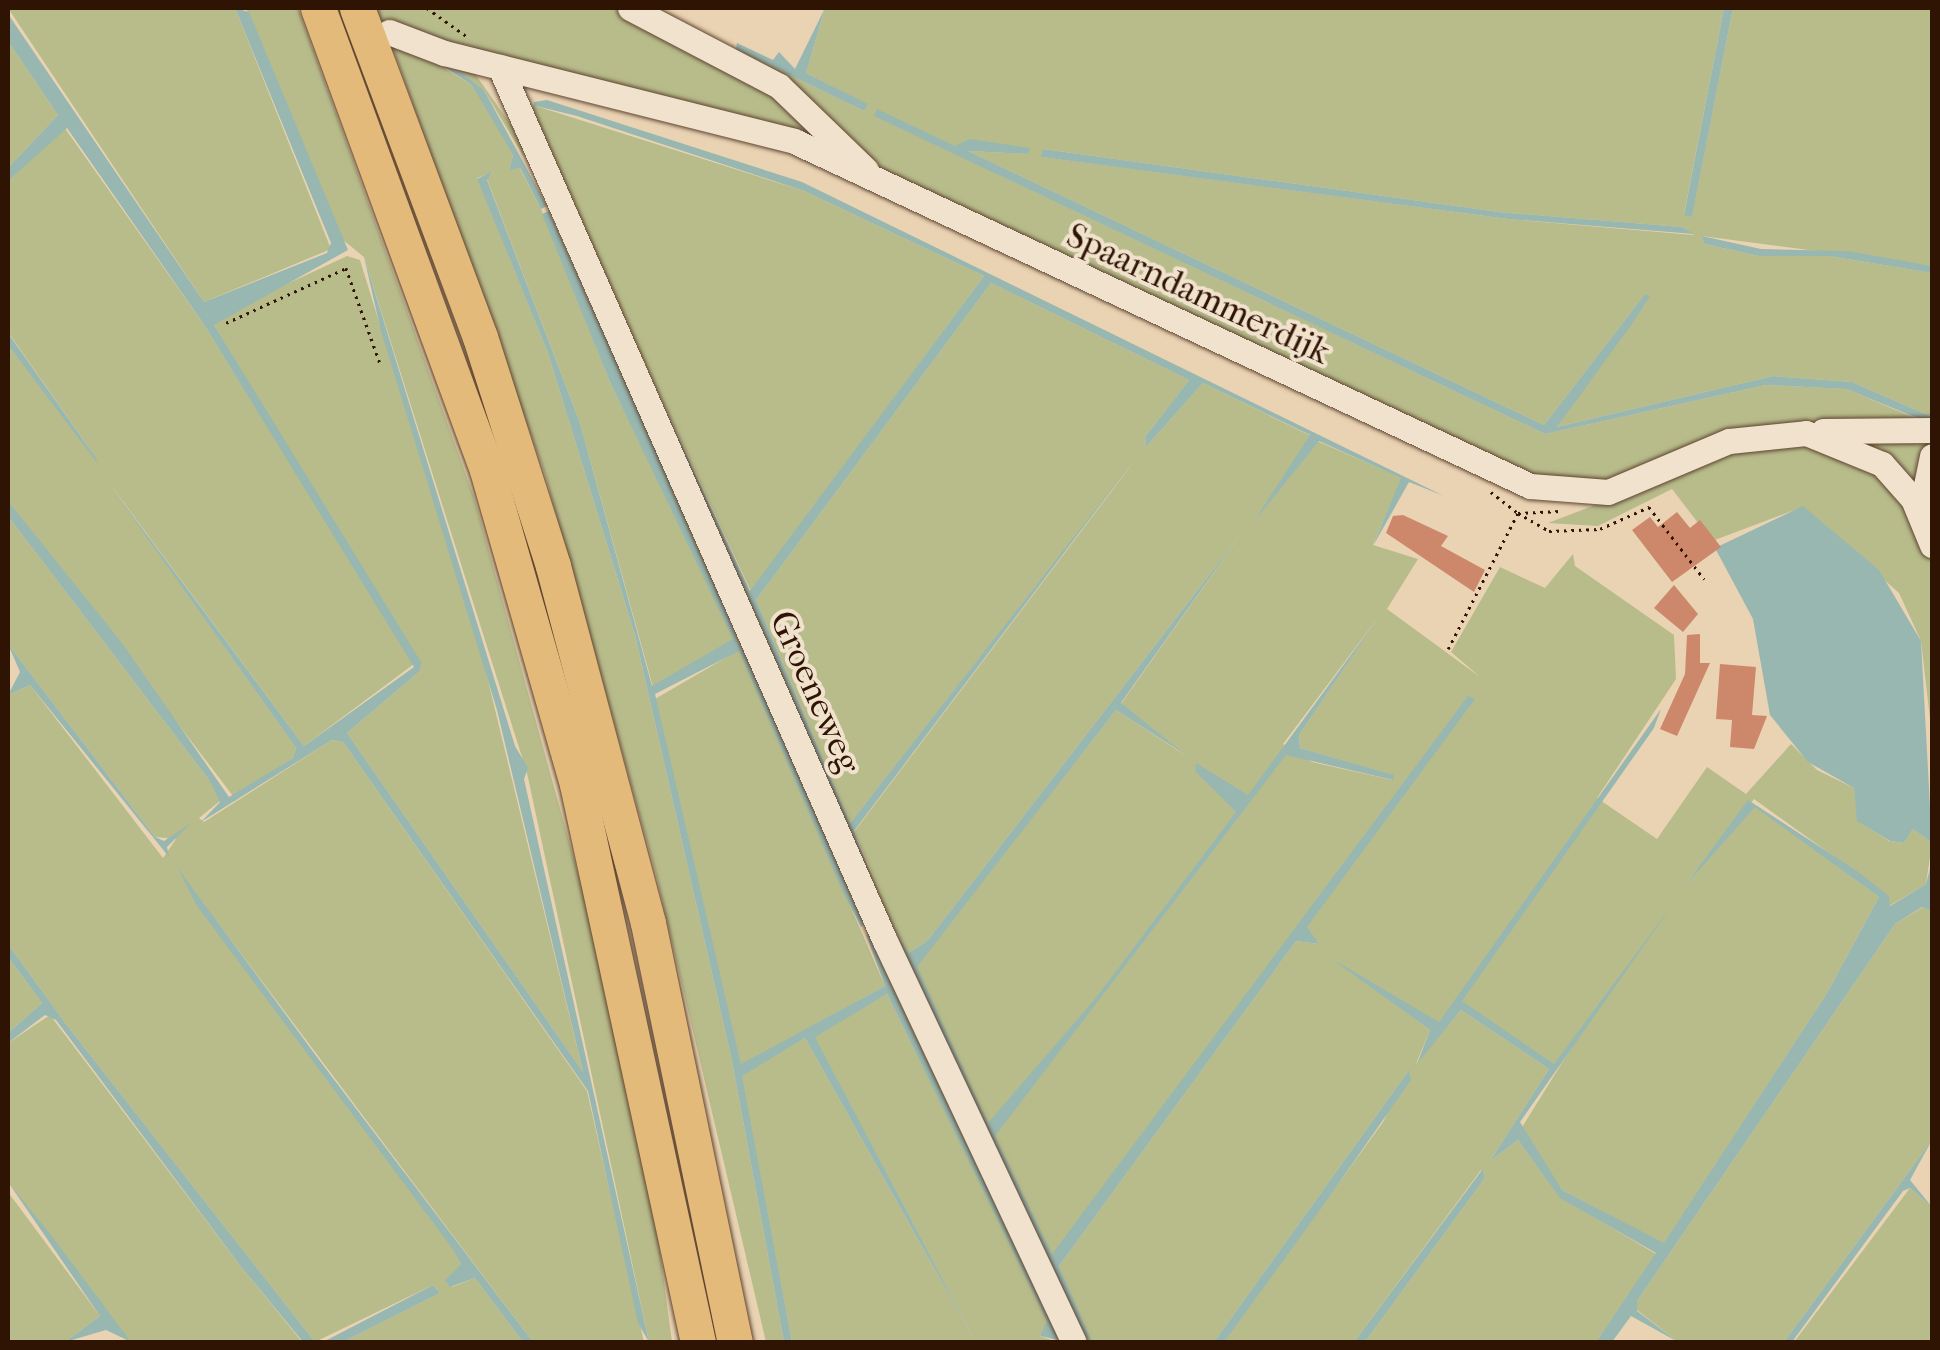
<!DOCTYPE html>
<style>
body{margin:0}
#map{position:relative;width:1940px;height:1350px;overflow:hidden;background:#e9d3b3;font-family:"IM FELL French Canon",serif}
div>[style]{position:absolute}
.green>*{inset:0;background:#b8bc8b}
.water>*{inset:0;background:#97b7b0}
.building>*{inset:0;background:#cd886b}
.path>*{height:2.5px;margin-top:-1.25px;transform-origin:0;background:repeating-linear-gradient(90deg,#2f1404 0 2.5px,transparent 0 7.5px)}
.roads{filter:drop-shadow(0 0 2px #5e4430) drop-shadow(0 0 2px #5e4430)}
.minor>*{height:25px;margin:-12.5px;padding:0 12.5px;transform-origin:12.5px;border-radius:12.5px;background:#f1e2ce}
.highway>*{height:35px;margin:-17.5px;padding:0 17.5px;transform-origin:17.5px;border-radius:17.5px;background:#e4ba7a}
span{translate:-50% -50%;white-space:nowrap;text-align:center;line-height:1.15;-webkit-text-stroke:8px #f1e2ce;paint-order:stroke}
.street-label{font-size:35px;color:#2f1404}
.frame{position:absolute;inset:0;border:10px solid #2f1404;pointer-events:none}
</style>
<div id="map">
<div class="green">
<i style="clip-path:polygon(8px 8px,235px 8px,331px 249px,204px 302px)"></i>
<i style="clip-path:polygon(246px 8px,298px 8px,474px 497px,590px 917px,656px 1222px,672px 1342px,649px 1342px,527px 773px,364px 257px,342px 239px)"></i>
<i style="clip-path:polygon(376px 8px,622px 8px,758px 77px,853px 161px,382px 22px)"></i>
<i style="clip-path:polygon(evenodd,825px 8px,1724px 8px,1684px 214px,1692px 216px,1733px 8px,1932px 9px,1932px 266px,1702px 236px,1704px 244px,1759px 256px,1829px 256px,1932px 273px,1932px 417px,1852px 382px,1773px 376px,1557px 427px,1645px 294px,1544px 425px,968px 151px,1027px 154px,1029px 148px,954px 146px,877px 110px,875px 116px,1545px 434px,1766px 385px,1846px 389px,1927px 423px,1838px 423px,1624px 480px,1545px 483px,877px 173px,736px 49px,864px 111px,867px 104px,806px 73px,825px 8px,1043px 149px,1499px 212px,1682px 227px,1694px 235px,1508px 219px,1042px 157px,1043px 149px)"></i>
<i style="clip-path:polygon(390px 40px,471px 68px,523px 142px,524px 157px,484px 90px,462px 73px,444px 68px,472px 85px,493px 115px,513px 155px,509px 170px,519px 167px,541px 209px,610px 382px,731px 630px,734px 639px,653px 687px,580px 423px,487px 179px,493px 172px,477px 178px,548px 353px,635px 635px,732px 1061px,784px 1342px,766px 1342px,656px 874px,545px 474px)"></i>
<i style="clip-path:polygon(8px 41px,58px 115px,8px 168px)"></i>
<i style="clip-path:polygon(536px 106px,804px 191px,984px 276px,751px 591px,591px 249px,532px 114px)"></i>
<i style="clip-path:polygon(64px 127px,205px 326px,414px 664px,304px 746px,107px 480px,296px 748px,293px 758px,233px 796px,8px 501px,8px 345px,96px 458px,8px 332px,8px 181px)"></i>
<i style="clip-path:polygon(347px 256px,360px 260px,484px 664px,583px 1072px,347px 733px,420px 671px,214px 325px,222px 314px)"></i>
<i style="clip-path:polygon(evenodd,991px 283px,1189px 380px,1145px 437px,1146px 447px,1203px 383px,1311px 436px,1252px 524px,1317px 441px,1402px 478px,1373px 545px,1418px 559px,1387px 609px,1480px 677px,1451px 652px,1500px 567px,1545px 588px,1573px 554px,1575px 566px,1674px 635px,1676px 679px,1597px 798px,1657px 839px,1707px 767px,1746px 794px,1791px 744px,1817px 770px,1854px 788px,1858px 821px,1889px 841px,1904px 843px,1913px 829px,1932px 843px,1926px 884px,1889px 906px,1889px 896px,1754px 799px,1684px 886px,1755px 806px,1879px 897px,1827px 993px,1664px 1244px,1562px 1190px,1519px 1132px,1601px 1000px,1556px 1069px,1454px 1002px,1434px 1029px,1329px 956px,1430px 1030px,1416px 1064px,1461px 1010px,1549px 1069px,1490px 1161px,1518px 1140px,1560px 1197px,1656px 1254px,1596px 1342px,1365px 1342px,1485px 1178px,1481px 1170px,1354px 1342px,1224px 1342px,1383px 1122px,1409px 1070px,1214px 1342px,1091px 1342px,1059px 1266px,1296px 941px,1319px 944px,1297px 928px,1048px 1266px,928px 1021px,779px 672px,886px 904px,854px 832px,1138px 456px,850px 823px,756px 600px,991px 283px,1240px 535px,1121px 704px,1185px 755px,1116px 710px,927px 953px,907px 967px,888px 921px,909px 953px,928px 940px,1240px 535px,991px 283px,1377px 619px,1299px 735px,1300px 748px,1393px 775px,1392px 780px,1312px 762px,1283px 744px,1377px 619px)"></i>
<i style="clip-path:polygon(1932px 434px,1918px 493px,1864px 443px)"></i>
<i style="clip-path:polygon(1750px 446px,1827px 446px,1897px 485px,1932px 557px,1932px 736px,1921px 641px,1899px 593px,1803px 507px,1712px 541px,1672px 489px,1598px 526px,1548px 523px)"></i>
<i style="clip-path:polygon(8px 516px,209px 780px,220px 801px,199px 818px,204px 822px,332px 740px,343px 742px,587px 1091px,644px 1342px,533px 1342px,176px 867px,452px 1247px,461px 1264px,452px 1287px,475px 1278px,523px 1342px,343px 1342px,440px 1293px,433px 1285px,315px 1342px,66px 1024px,8px 944px,8px 695px,30px 685px,163px 858px,176px 839px,155px 837px,8px 644px)"></i>
<i style="clip-path:polygon(739px 650px,885px 986px,741px 1065px,655px 699px)"></i>
<i style="clip-path:polygon(1923px 907px,1932px 911px,1932px 1140px,1784px 1342px,1678px 1342px,1637px 1310px,1637px 1301px,1895px 924px)"></i>
<i style="clip-path:polygon(8px 957px,42px 1003px,8px 1033px)"></i>
<i style="clip-path:polygon(887px 994px,1048px 1321px,1040px 1336px,1057px 1342px,792px 1342px,741px 1076px,805px 1038px,974px 1339px,814px 1036px)"></i>
<i style="clip-path:polygon(50px 1015px,242px 1268px,302px 1342px,131px 1342px,114px 1322px,8px 1182px,8px 1043px)"></i>
<i style="clip-path:polygon(1910px 1188px,1932px 1207px,1932px 1342px,1794px 1342px)"></i>
<i style="clip-path:polygon(8px 1192px,100px 1316px,65px 1342px,8px 1342px)"></i>
</div>
<div class="water">
<i style="clip-path:polygon(235px 8px,249px 12px,348px 250px,214px 325px,421px 662px,420px 671px,347px 733px,583px 1072px,497px 710px,381px 331px,364px 257px,515px 746px,528px 768px,524px 779px,649px 1342px,638px 1323px,588px 1091px,343px 742px,332px 740px,201px 822px,220px 802px,209px 780px,8px 516px,8px 501px,122px 643px,229px 797px,293px 758px,296px 748px,107px 481px,304px 746px,414px 667px,205px 326px,67px 128px,8px 181px,8px 168px,58px 115px,8px 41px,8px 14px,204px 302px,327px 253px,331px 243px)"></i>
<i style="clip-path:polygon(825px 8px,806px 73px,868px 104px,864px 111px,736px 49px,737px 43px,773px 60px,779px 52px,795px 69px)"></i>
<i style="clip-path:polygon(1724px 8px,1733px 8px,1692px 217px,1684px 215px)"></i>
<i style="clip-path:polygon(444px 67px,462px 73px,484px 90px,547px 206px,541px 209px,520px 168px,509px 170px,513px 155px,472px 85px)"></i>
<i style="clip-path:polygon(547px 100px,802px 182px,1444px 496px,1409px 482px,1373px 546px,1401px 478px,1319px 441px,1252px 524px,1310px 435px,1203px 383px,1146px 447px,1145px 437px,1189px 380px,991px 283px,756px 600px,850px 823px,1138px 455px,854px 831px,882px 906px,591px 249px,750px 591px,984px 276px,804px 191px,577px 116px,536px 106px,532px 114px,534px 102px)"></i>
<i style="clip-path:polygon(877px 109px,955px 146px,970px 139px,1030px 148px,1028px 154px,968px 151px,1544px 425px,1645px 294px,1650px 296px,1632px 324px,1557px 427px,1773px 376px,1852px 382px,1932px 417px,1932px 424px,1846px 389px,1766px 385px,1545px 434px,874px 116px)"></i>
<i style="clip-path:polygon(1043px 149px,1499px 212px,1682px 227px,1694px 234px,1508px 219px,1041px 157px)"></i>
<i style="clip-path:polygon(493px 171px,487px 180px,580px 423px,652px 686px,733px 639px,610px 382px,542px 214px,549px 211px,867px 922px,861px 927px,843px 892px,739px 651px,655px 694px,741px 1064px,885px 986px,866px 935px,873px 932px,1067px 1342px,1040px 1336px,1047px 1321px,887px 994px,815px 1037px,974px 1339px,805px 1038px,742px 1076px,792px 1342px,784px 1342px,732px 1061px,635px 635px,548px 353px,477px 179px)"></i>
<i style="clip-path:polygon(1702px 236px,1761px 249px,1848px 251px,1932px 266px,1932px 273px,1829px 256px,1759px 256px,1704px 244px)"></i>
<i style="clip-path:polygon(8px 333px,96px 458px,98px 464px,8px 345px)"></i>
<i style="clip-path:polygon(1803px 506px,1879px 570px,1921px 641px,1932px 843px,1913px 829px,1904px 843px,1890px 841px,1857px 821px,1854px 788px,1808px 762px,1770px 715px,1753px 619px,1715px 548px)"></i>
<i style="clip-path:polygon(1240px 535px,1121px 703px,1186px 755px,1116px 710px,917px 967px,988px 1123px,1095px 999px,1236px 812px,1195px 771px,1196px 763px,1248px 795px,1378px 618px,1299px 735px,1300px 748px,1394px 775px,1393px 780px,1286px 755px,995px 1136px,1052px 1254px,1468px 696px,1475px 699px,1307px 927px,1319px 944px,1296px 941px,1059px 1266px,1092px 1342px,1084px 1342px,888px 921px,909px 953px,928px 940px)"></i>
<i style="clip-path:polygon(8px 644px,155px 837px,164px 841px,191px 823px,167px 847px,169px 857px,30px 685px,8px 695px,20px 672px)"></i>
<i style="clip-path:polygon(1661px 709px,1654px 728px,1462px 1001px,1554px 1064px,1676px 900px,1520px 1122px,1562px 1190px,1664px 1243px,1827px 993px,1879px 897px,1755px 807px,1684px 887px,1748px 800px,1857px 871px,1889px 896px,1890px 906px,1926px 884px,1932px 861px,1932px 911px,1922px 907px,1895px 924px,1637px 1301px,1637px 1311px,1678px 1342px,1631px 1316px,1612px 1342px,1596px 1342px,1656px 1253px,1560px 1198px,1518px 1140px,1490px 1161px,1549px 1069px,1461px 1010px,1417px 1064px,1430px 1030px,1329px 957px,1439px 1022px)"></i>
<i style="clip-path:polygon(177px 867px,317px 1057px,533px 1342px,523px 1342px,475px 1278px,450px 1287px,445px 1280px,461px 1264px,452px 1248px,197px 906px)"></i>
<i style="clip-path:polygon(8px 944px,66px 1024px,315px 1342px,303px 1342px,242px 1268px,56px 1020px,45px 1015px,8px 1043px,8px 1033px,42px 1003px,8px 957px)"></i>
<i style="clip-path:polygon(1409px 1070px,1411px 1080px,1320px 1210px,1225px 1341px,1214px 1342px)"></i>
<i style="clip-path:polygon(1932px 1140px,1910px 1180px,1932px 1207px,1910px 1188px,1903px 1191px,1792px 1342px,1784px 1342px)"></i>
<i style="clip-path:polygon(1482px 1170px,1485px 1178px,1365px 1342px,1354px 1342px)"></i>
<i style="clip-path:polygon(8px 1182px,54px 1239px,131px 1342px,106px 1330px,65px 1342px,100px 1316px)"></i>
<i style="clip-path:polygon(433px 1285px,440px 1293px,343px 1342px,323px 1342px)"></i>
</div>
<div class="building">
<i style="clip-path:polygon(1677px 512px,1690px 528px,1700px 520px,1721px 547px,1672px 582px,1632px 530px,1650px 517px,1658px 527px)"></i>
<i style="clip-path:polygon(1403px 515px,1448px 536px,1441px 546px,1485px 570px,1474px 592px,1386px 533px,1393px 516px)"></i>
<i style="clip-path:polygon(1674px 585px,1698px 614px,1683px 632px,1654px 608px)"></i>
<i style="clip-path:polygon(1700px 634px,1700px 663px,1710px 663px,1677px 736px,1660px 729px,1685px 674px,1687px 635px)"></i>
<i style="clip-path:polygon(1720px 664px,1756px 667px,1752px 715px,1767px 716px,1754px 749px,1730px 747px,1732px 720px,1716px 719px)"></i>
</div>
<div class="path">
<i style="left:427px;top:8px;width:52px;rotate:35.5deg"></i>
<i style="left:226px;top:323px;width:132px;rotate:-24.6deg"></i>
<i style="left:346px;top:268px;width:101px;rotate:70.3deg"></i>
<i style="left:1491px;top:492px;width:34px;rotate:38deg"></i>
<i style="left:1518px;top:513px;width:43px;rotate:-2.7deg"></i>
<i style="left:1448px;top:649px;width:153px;rotate:-62.8deg"></i>
<i style="left:1518px;top:513px;width:36px;rotate:30deg"></i>
<i style="left:1549px;top:531px;width:51px;rotate:-2.2deg"></i>
<i style="left:1600px;top:529px;width:54px;rotate:-24.2deg"></i>
<i style="left:1649px;top:507px;width:91px;rotate:52.6deg"></i>
</div>
<div class="roads">
<div class="minor">
<i style="left:630px;top:8px;width:168px;rotate:27.6deg"></i>
<i style="left:779px;top:86px;width:121px;rotate:44deg"></i>
<i style="left:389px;top:32px;width:59px;rotate:20.9deg"></i>
<i style="left:444px;top:53px;width:361px;rotate:14.1deg"></i>
<i style="left:794px;top:141px;width:813px;rotate:25.11deg"></i>
<i style="left:1530px;top:486px;width:78px;rotate:4.4deg"></i>
<i style="left:1608px;top:492px;width:131px;rotate:-22.9deg"></i>
<i style="left:1729px;top:441px;width:77px;rotate:-5.9deg"></i>
<i style="left:1806px;top:433px;width:82px;rotate:22.2deg"></i>
<i style="left:1882px;top:464px;width:47px;rotate:48.5deg"></i>
<i style="left:1913px;top:499px;width:50px;rotate:67.6deg"></i>
<i style="left:500px;top:67px;width:955px;rotate:66.23deg"></i>
<i style="left:885px;top:941px;width:443px;rotate:64.8deg"></i>
<i style="left:1823px;top:431px;width:109px;rotate:-0.5deg"></i>
<i style="left:1920px;top:514px;width:59px;rotate:-78.3deg"></i>
</div>
<div class="highway">
<i style="left:318px;top:8px;width:492px;rotate:69.9deg"></i>
<i style="left:487px;top:470px;width:327px;rotate:74deg"></i>
<i style="left:577px;top:784px;width:571px;rotate:77.77deg"></i>
<i style="left:357px;top:8px;width:351px;rotate:69.5deg"></i>
<i style="left:480px;top:337px;width:240px;rotate:72.3deg"></i>
<i style="left:553px;top:566px;width:369px;rotate:75.1deg"></i>
<i style="left:648px;top:923px;width:428px;rotate:78.3deg"></i>
</div>
</div>
<div class="street-label">
<span style="left:1198px;top:294px;rotate:25deg">Spaarndammerdijk</span>
<span style="left:815px;top:692px;rotate:66deg">Groeneweg</span>
</div>
<div class="frame"></div>
</div>
